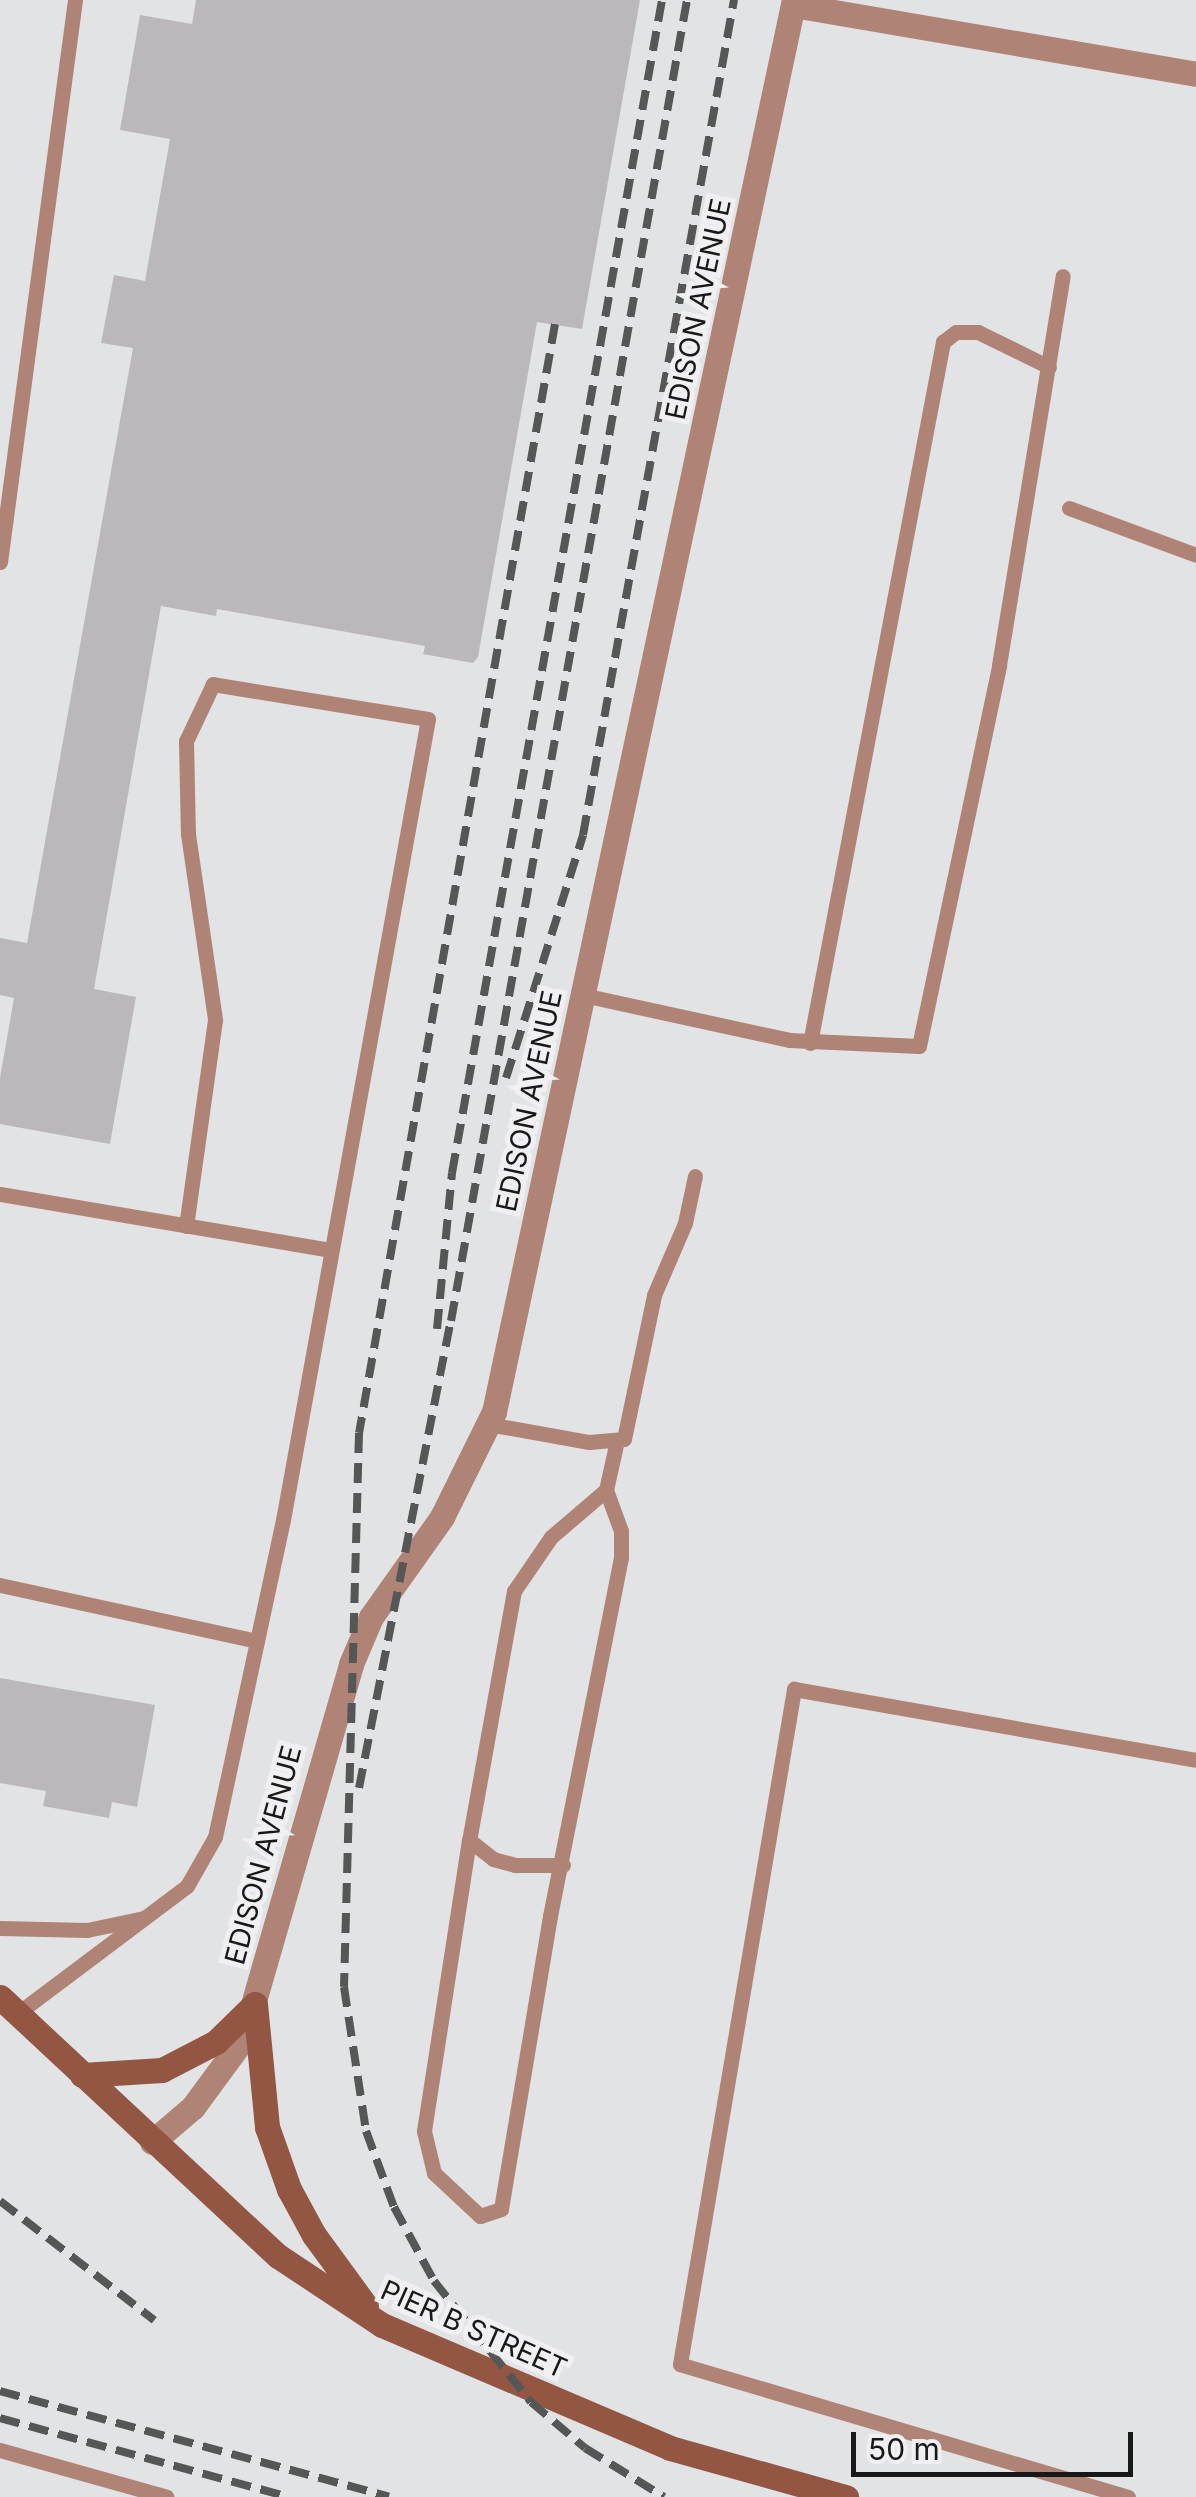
<!DOCTYPE html>
<style>
body{margin:0}
#map{position:relative;width:1196px;height:2497px;overflow:hidden;background:#e2e3e5;font-family:Inter,sans-serif}
div>[style]{position:absolute}
.building>*{inset:0;background:#bab8ba}
.lane>*{height:15px;margin:-7.5px;padding:0 7.5px;transform-origin:7.5px;border-radius:7.5px;background:#af8477}
.street>*{height:25px;margin:-12.5px;padding:0 12.5px;transform-origin:12.5px;border-radius:12.5px;background:#af8477}
.secondary>*{height:25px;margin:-12.5px;padding:0 12.5px;transform-origin:12.5px;border-radius:12.5px;background:#935643}
.rail>*{height:8px;margin-top:-4px;transform-origin:0;background:repeating-linear-gradient(90deg,#555656 0 20px,transparent 0 30px)}
span{translate:-50% -50%;white-space:nowrap;text-align:center;line-height:1.15;-webkit-text-stroke:10px #f0f0f2;paint-order:stroke}
.street-label{font-size:28px;color:#181818}
.scale{position:absolute;left:851px;top:2432px;width:282px;height:45px;box-sizing:border-box;border:5px solid #181818;border-top:0;padding-left:12px;font-size:30px;line-height:35px;white-space:nowrap;color:#181818;-webkit-text-stroke:8px #f0f0f2;paint-order:stroke}
</style>
<div id="map">
<div class="building">
<i style="clip-path:polygon(196px 0,640px 0,582px 329px,537px 322px,478px 657px,473px 663px,423px 654px,425px 646px,217px 609px,216px 616px,161px 606px,94px 989px,136px 997px,110px 1144px,0 1124px,0 1078px,14px 998px,0 995px,0 938px,27px 943px,133px 348px,101px 343px,114px 275px,145px 281px,170px 139px,120px 130px,140px 15px,192px 24px)"></i>
<i style="clip-path:polygon(0 1678px,155px 1705px,137px 1807px,112px 1802px,109px 1818px,43px 1806px,46px 1791px,0 1783px)"></i>
</div>
<div class="lane">
<i style="left:1069px;top:508px;width:135px;rotate:20.3deg"></i>
<i style="left:0;top:562px;width:567px;rotate:-82.4deg"></i>
<i style="left:583px;top:995px;width:211px;rotate:12.3deg"></i>
<i style="left:789px;top:1040px;width:130px;rotate:2.6deg"></i>
<i style="left:919px;top:1046px;width:389px;rotate:-78.1deg"></i>
<i style="left:999px;top:665px;width:394px;rotate:-80.7deg"></i>
<i style="left:810px;top:1043px;width:714px;rotate:-79.26deg"></i>
<i style="left:943px;top:342px;width:16px;rotate:-38deg"></i>
<i style="left:956px;top:332px;width:22px"></i>
<i style="left:978px;top:332px;width:79px;rotate:26.2deg"></i>
<i style="left:0;top:1194px;width:336px;rotate:9.6deg"></i>
<i style="left:488px;top:1424px;width:103px;rotate:10.1deg"></i>
<i style="left:589px;top:1442px;width:35px;rotate:-5deg"></i>
<i style="left:624px;top:1439px;width:147px;rotate:-78.2deg"></i>
<i style="left:654px;top:1295px;width:78px;rotate:-66.7deg"></i>
<i style="left:685px;top:1223px;width:48px;rotate:-78deg"></i>
<i style="left:606px;top:1490px;width:72px;rotate:139.5deg"></i>
<i style="left:551px;top:1537px;width:65px;rotate:124.4deg"></i>
<i style="left:514px;top:1591px;width:253px;rotate:100.2deg"></i>
<i style="left:469px;top:1840px;width:294px;rotate:98.8deg"></i>
<i style="left:424px;top:2131px;width:43px;rotate:76.6deg"></i>
<i style="left:434px;top:2173px;width:63px;rotate:43.1deg"></i>
<i style="left:480px;top:2216px;width:22px;rotate:-18deg"></i>
<i style="left:501px;top:2209px;width:297px;rotate:-80.5deg"></i>
<i style="left:550px;top:1916px;width:366px;rotate:-78.8deg"></i>
<i style="left:621px;top:1557px;width:26px;rotate:-90deg"></i>
<i style="left:621px;top:1531px;width:44px;rotate:-110.1deg"></i>
<i style="left:606px;top:1490px;width:46px;rotate:-77.5deg"></i>
<i style="left:0;top:1585px;width:263px;rotate:12.3deg"></i>
<i style="left:469px;top:1840px;width:31px;rotate:38deg"></i>
<i style="left:493px;top:1859px;width:23px;rotate:15deg"></i>
<i style="left:515px;top:1865px;width:48px"></i>
<i style="left:0;top:1928px;width:87px;rotate:1.3deg"></i>
<i style="left:87px;top:1930px;width:58px;rotate:-11.9deg"></i>
<i style="left:18px;top:2013px;width:211px;rotate:-36.9deg"></i>
<i style="left:187px;top:1886px;width:56px;rotate:-60.3deg"></i>
<i style="left:215px;top:1837px;width:324px;rotate:-77.9deg"></i>
<i style="left:283px;top:1520px;width:814px;rotate:-79.74deg"></i>
<i style="left:428px;top:719px;width:218px;rotate:-170.8deg"></i>
<i style="left:213px;top:684px;width:63px;rotate:115.3deg"></i>
<i style="left:186px;top:741px;width:93px;rotate:88.8deg"></i>
<i style="left:188px;top:834px;width:188px;rotate:81.7deg"></i>
<i style="left:215px;top:1020px;width:208px;rotate:98deg"></i>
<i style="left:0;top:2450px;width:173px;rotate:15.7deg"></i>
<i style="left:1128px;top:2497px;width:467px;rotate:-163.5deg"></i>
<i style="left:680px;top:2364px;width:685px;rotate:-80.41deg"></i>
<i style="left:794px;top:1689px;width:408px;rotate:10deg"></i>
</div>
<div class="street">
<i style="left:793px;top:5px;width:409px;rotate:9.7deg"></i>
<i style="left:152px;top:2142px;width:54px;rotate:-40.5deg"></i>
<i style="left:193px;top:2107px;width:84px;rotate:-53.7deg"></i>
<i style="left:243px;top:2039px;width:390px;rotate:-73.9deg"></i>
<i style="left:351px;top:1664px;width:51px;rotate:-66.9deg"></i>
<i style="left:371px;top:1617px;width:123px;rotate:-54.6deg"></i>
<i style="left:442px;top:1517px;width:117px;rotate:-63.7deg"></i>
<i style="left:494px;top:1412px;width:1444px;rotate:-78.01deg"></i>
</div>
<div class="secondary">
<i style="left:0;top:1997px;width:380px;rotate:43deg"></i>
<i style="left:278px;top:2256px;width:125px;rotate:33.6deg"></i>
<i style="left:382px;top:2325px;width:313px;rotate:23.1deg"></i>
<i style="left:670px;top:2448px;width:183px;rotate:15.6deg"></i>
<i style="left:255px;top:2004px;width:124px;rotate:84.4deg"></i>
<i style="left:267px;top:2127px;width:66px;rotate:70.5deg"></i>
<i style="left:289px;top:2189px;width:52px;rotate:61.5deg"></i>
<i style="left:314px;top:2235px;width:88px;rotate:53.8deg"></i>
<i style="left:82px;top:2075px;width:80px;rotate:-3.6deg"></i>
<i style="left:162px;top:2070px;width:61px;rotate:-27.4deg"></i>
<i style="left:216px;top:2042px;width:54px;rotate:-44.3deg"></i>
</div>
<div class="rail">
<i style="left:555px;top:324px;width:1126px;rotate:100.02deg"></i>
<i style="left:359px;top:1433px;width:554px;rotate:91.55deg"></i>
<i style="left:344px;top:1987px;width:146px;rotate:81.3deg"></i>
<i style="left:366px;top:2131px;width:81px;rotate:69.8deg"></i>
<i style="left:394px;top:2207px;width:84px;rotate:61.6deg"></i>
<i style="left:434px;top:2281px;width:155px;rotate:51.3deg"></i>
<i style="left:531px;top:2402px;width:71px;rotate:40.4deg"></i>
<i style="left:585px;top:2448px;width:93px;rotate:31.8deg"></i>
<i style="left:506px;top:1078px;width:255px;rotate:-72.4deg"></i>
<i style="left:583px;top:835px;width:849px;rotate:-79.75deg"></i>
<i style="left:437px;top:1329px;width:157px;rotate:-84.5deg"></i>
<i style="left:452px;top:1173px;width:1192px;rotate:-79.85deg"></i>
<i style="left:359px;top:1788px;width:476px;rotate:-78.9deg"></i>
<i style="left:451px;top:1321px;width:1342px;rotate:-79.87deg"></i>
<i style="left:0;top:2201px;width:195px;rotate:37.7deg"></i>
<i style="left:0;top:2391px;width:403px;rotate:15.2deg"></i>
<i style="left:0;top:2418px;width:299px;rotate:15.3deg"></i>
</div>
<div class="street-label">
<span style="left:698px;top:309px;rotate:-78deg">EDISON AVENUE</span>
<span style="left:529px;top:1101px;rotate:-78deg">EDISON AVENUE</span>
<span style="left:263px;top:1855px;rotate:-75deg">EDISON AVENUE</span>
<span style="left:474px;top:2329px;rotate:24deg">PIER B STREET</span>
</div>
<div class="scale">50 m</div>
</div>
